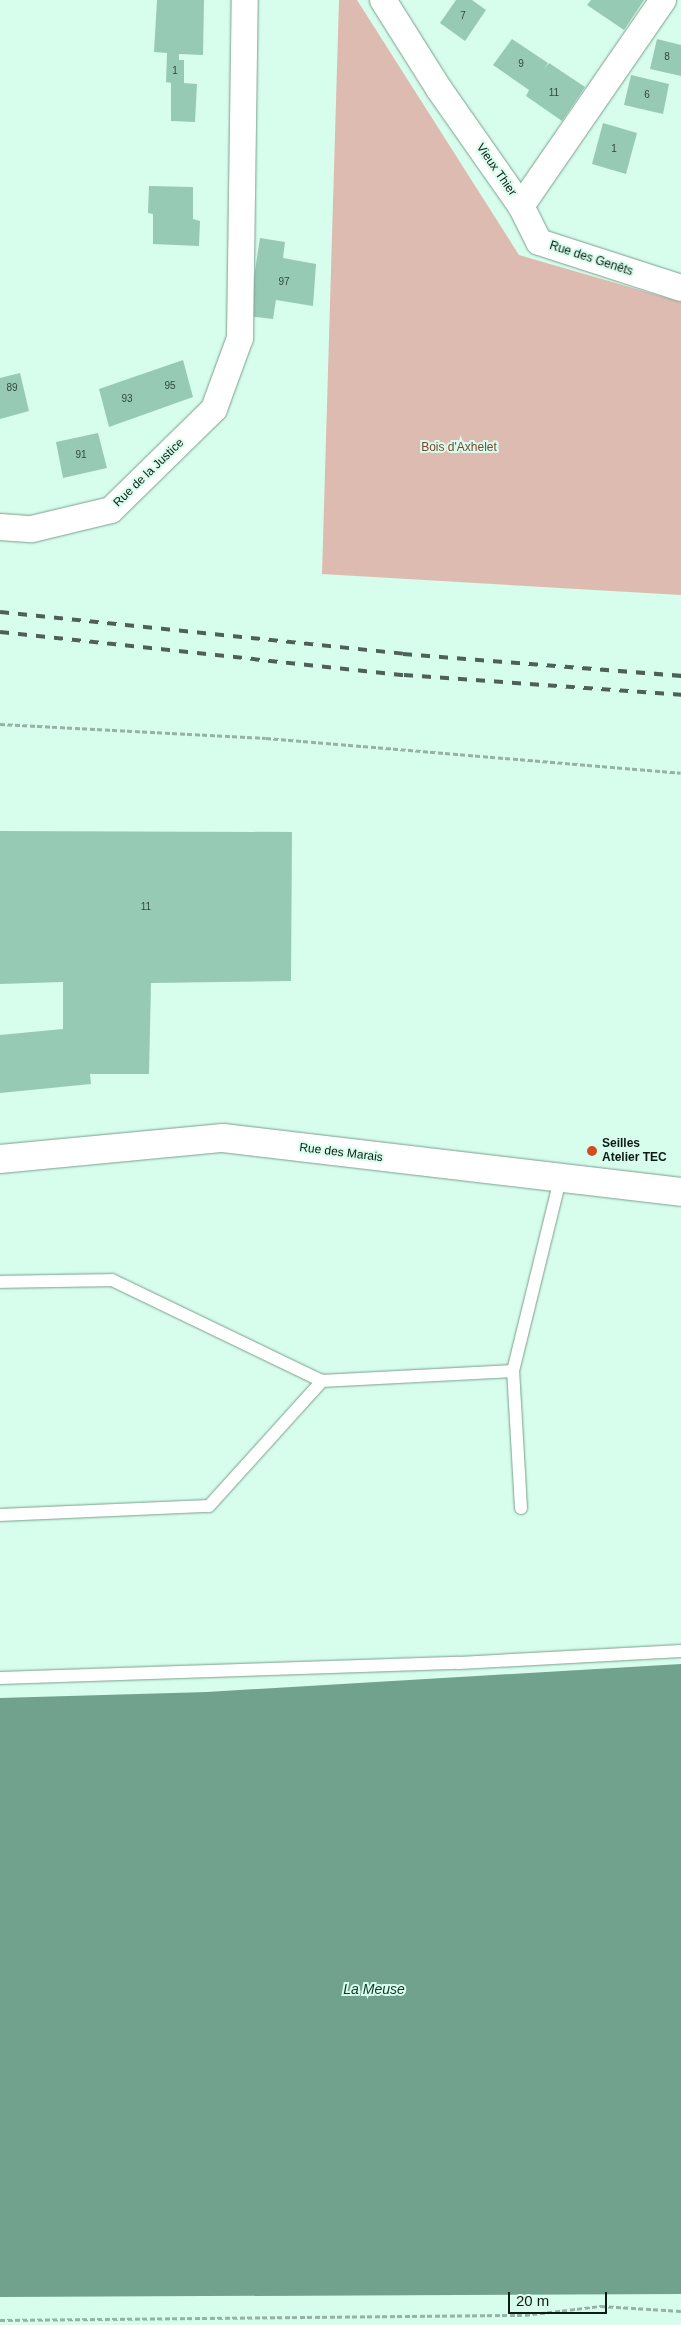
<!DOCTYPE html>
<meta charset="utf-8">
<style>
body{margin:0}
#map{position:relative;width:681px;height:2325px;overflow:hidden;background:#d7fdec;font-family:Arial,sans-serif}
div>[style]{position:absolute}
.green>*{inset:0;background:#debbb1}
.water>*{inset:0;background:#70a28d}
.building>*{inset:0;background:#97cab4}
.path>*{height:3px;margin-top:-1.5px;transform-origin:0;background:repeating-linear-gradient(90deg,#94b2a5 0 5px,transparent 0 7.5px)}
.roads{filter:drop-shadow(0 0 1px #7b9e8f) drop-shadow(0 0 1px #7b9e8f)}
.service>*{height:12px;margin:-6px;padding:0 6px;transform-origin:6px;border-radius:6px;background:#fff}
.minor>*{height:26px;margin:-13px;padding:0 13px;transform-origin:13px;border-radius:13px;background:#fff}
.secondary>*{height:28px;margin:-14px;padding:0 14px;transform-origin:14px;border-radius:14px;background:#fff}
.rail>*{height:4px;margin-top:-2px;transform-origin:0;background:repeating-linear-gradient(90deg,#4c6258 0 9px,transparent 0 18px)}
.dots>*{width:14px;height:14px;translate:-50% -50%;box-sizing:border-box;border:2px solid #d7fdec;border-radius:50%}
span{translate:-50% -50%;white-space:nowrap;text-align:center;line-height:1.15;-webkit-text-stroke:4px #d7fdec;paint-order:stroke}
.number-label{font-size:10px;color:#30473d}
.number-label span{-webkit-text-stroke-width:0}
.street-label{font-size:12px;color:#0d1b15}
.park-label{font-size:12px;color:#834331}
.poi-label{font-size:12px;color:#0d1b15;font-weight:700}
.left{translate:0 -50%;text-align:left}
.water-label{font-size:14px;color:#0d392a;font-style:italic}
.scale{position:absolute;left:508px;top:2292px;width:99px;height:22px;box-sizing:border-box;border:2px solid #0d1b15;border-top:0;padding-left:6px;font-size:15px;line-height:18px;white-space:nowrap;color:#0d1b15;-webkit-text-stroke:4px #d7fdec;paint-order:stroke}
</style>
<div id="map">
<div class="green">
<i style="clip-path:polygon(339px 0,357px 0,519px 255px,681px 302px,681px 595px,322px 574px)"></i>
</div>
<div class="water">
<i style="clip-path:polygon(681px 1664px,681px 2294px,0 2297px,0 1698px,207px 1692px)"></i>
</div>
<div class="building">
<i style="clip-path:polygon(157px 0,204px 0,203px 55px,179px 54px,179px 60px,184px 60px,184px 83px,197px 84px,195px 122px,171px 121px,171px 83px,166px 82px,167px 53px,154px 52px)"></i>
<i style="clip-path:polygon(456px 0,472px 0,486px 10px,465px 41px,440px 23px)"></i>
<i style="clip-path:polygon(591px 0,644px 0,624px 30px,587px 5px)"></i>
<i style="clip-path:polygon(512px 39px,548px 63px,544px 69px,549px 63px,585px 87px,562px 121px,526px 96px,529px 90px,493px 65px)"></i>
<i style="clip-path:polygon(657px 39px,681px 45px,681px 76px,650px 69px)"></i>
<i style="clip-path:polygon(631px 75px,669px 84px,663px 114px,624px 105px)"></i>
<i style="clip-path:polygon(603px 123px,637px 133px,626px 174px,592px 164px)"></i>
<i style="clip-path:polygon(149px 186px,193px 187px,193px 219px,200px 221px,199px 246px,153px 244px,153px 214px,148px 213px)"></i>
<i style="clip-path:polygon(260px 238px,285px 242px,283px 258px,316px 264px,313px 306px,276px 300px,273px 319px,248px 316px)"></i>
<i style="clip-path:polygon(183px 360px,193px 397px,109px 427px,99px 389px)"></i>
<i style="clip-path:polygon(20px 373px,29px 411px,0 419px,0 378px)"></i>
<i style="clip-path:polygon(98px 433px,107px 468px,63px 478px,56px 442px)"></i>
<i style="clip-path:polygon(0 831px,292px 832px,291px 981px,151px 983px,149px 1074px,90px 1074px,91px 1084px,0 1093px,0 1035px,63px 1029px,63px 982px,0 984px)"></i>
</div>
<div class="path">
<i style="left:0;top:724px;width:266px;rotate:3deg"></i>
<i style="left:266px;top:738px;width:416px;rotate:4.8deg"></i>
<i style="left:0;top:2320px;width:525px;rotate:-0.55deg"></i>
<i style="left:525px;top:2315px;width:77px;rotate:-6.8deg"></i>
<i style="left:601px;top:2306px;width:80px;rotate:3.6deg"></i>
</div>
<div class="roads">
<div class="service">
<i style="left:0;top:1282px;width:112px;rotate:-1deg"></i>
<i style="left:112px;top:1280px;width:233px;rotate:25.7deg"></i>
<i style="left:322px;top:1381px;width:191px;rotate:-3deg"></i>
<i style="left:521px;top:1508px;width:137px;rotate:-93.3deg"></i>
<i style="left:513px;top:1371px;width:198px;rotate:-76.2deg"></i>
<i style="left:0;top:1515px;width:209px;rotate:-2.5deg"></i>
<i style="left:209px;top:1506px;width:169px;rotate:-47.9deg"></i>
<i style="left:0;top:1678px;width:459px;rotate:-1.9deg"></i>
<i style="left:459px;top:1663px;width:222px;rotate:-3.1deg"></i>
</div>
<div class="minor">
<i style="left:383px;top:0;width:105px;rotate:57.8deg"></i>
<i style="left:439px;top:89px;width:143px;rotate:55deg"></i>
<i style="left:521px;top:206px;width:40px;rotate:63.4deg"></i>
<i style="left:539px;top:242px;width:149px;rotate:17.9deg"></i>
<i style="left:521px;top:206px;width:250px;rotate:-55.4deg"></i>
<i style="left:0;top:527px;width:32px;rotate:4deg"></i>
<i style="left:32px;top:529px;width:81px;rotate:-13.5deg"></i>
<i style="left:111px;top:510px;width:144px;rotate:-44.4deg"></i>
<i style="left:214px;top:409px;width:76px;rotate:-69.9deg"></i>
<i style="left:240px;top:338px;width:338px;rotate:-89.2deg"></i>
</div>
<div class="secondary">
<i style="left:0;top:1159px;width:224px;rotate:-5.4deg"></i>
<i style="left:223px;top:1138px;width:461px;rotate:6.7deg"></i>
</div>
</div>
<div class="rail">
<i style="left:0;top:612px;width:405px;rotate:5.9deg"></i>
<i style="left:403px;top:654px;width:279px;rotate:4.5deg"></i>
<i style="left:0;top:632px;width:406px;rotate:6.1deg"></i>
<i style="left:404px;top:675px;width:278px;rotate:4.1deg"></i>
</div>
<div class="dots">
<i style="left:592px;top:1151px;background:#d54c23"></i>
</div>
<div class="number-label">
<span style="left:463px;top:16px">7</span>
<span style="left:667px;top:57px">8</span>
<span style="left:521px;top:64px">9</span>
<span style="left:175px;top:71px">1</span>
<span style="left:554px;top:93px">11</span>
<span style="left:647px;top:95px">6</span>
<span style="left:614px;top:149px">1</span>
<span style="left:284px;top:282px">97</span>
<span style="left:170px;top:386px">95</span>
<span style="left:12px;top:388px">89</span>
<span style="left:127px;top:399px">93</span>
<span style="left:81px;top:455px">91</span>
<span style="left:146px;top:907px">11</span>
</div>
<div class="street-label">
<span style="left:496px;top:170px;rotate:55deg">Vieux Thier</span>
<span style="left:591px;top:259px;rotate:18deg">Rue des Genêts</span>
<span style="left:149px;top:473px;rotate:-44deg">Rue de la Justice</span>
<span style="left:341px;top:1153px;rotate:7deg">Rue des Marais</span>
</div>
<div class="park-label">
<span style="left:459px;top:448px">Bois d'Axhelet</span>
</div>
<div class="poi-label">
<span class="left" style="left:602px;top:1151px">Seilles<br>Atelier TEC</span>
</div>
<div class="water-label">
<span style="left:374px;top:1989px">La Meuse</span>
</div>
<div class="scale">20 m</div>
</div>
